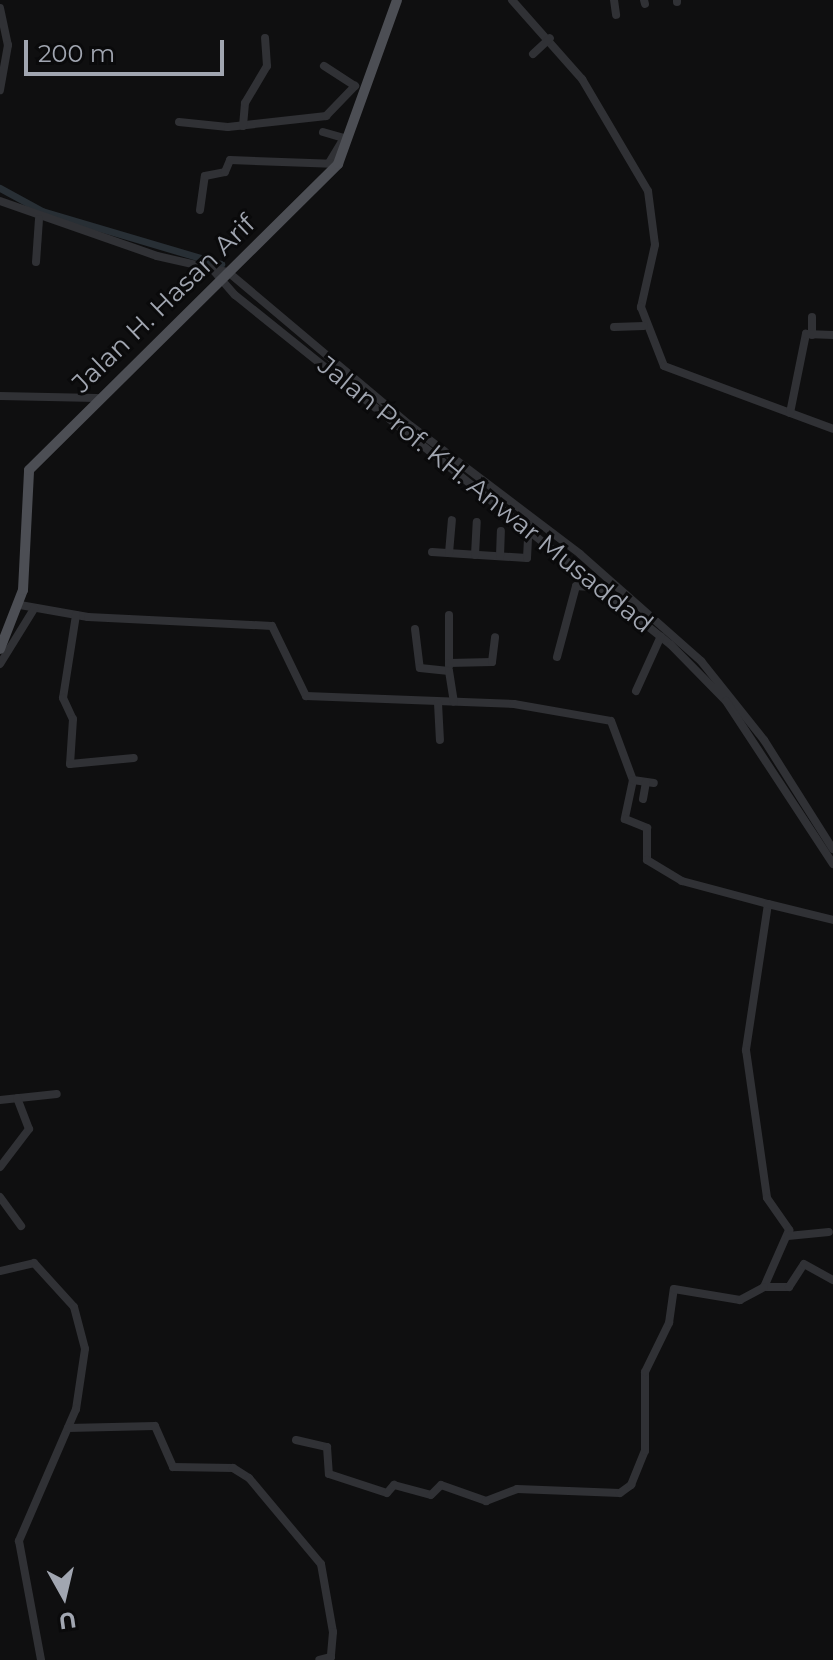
<!DOCTYPE html>
<style>
body{margin:0}
#map{position:relative;width:833px;height:1660px;overflow:hidden;background:#0f0f10;font-family:Montserrat,sans-serif}
div>[style]{position:absolute}
.canal>*{height:7px;margin:-3.5px;padding:0 3.5px;transform-origin:3.5px;border-radius:3.5px;background:#282f35}
.minor>*{height:8px;margin:-4px;padding:0 4px;transform-origin:4px;border-radius:4px;background:#303135}
.major>*{height:10px;margin:-5px;padding:0 5px;transform-origin:5px;border-radius:5px;background:#4c4e54}
span{translate:-50% -50%;white-space:nowrap;text-align:center;line-height:1.15;-webkit-text-stroke:6px #0a0a0b;paint-order:stroke}
.street-label{font-size:26px;color:#a1a6b1}
.north{position:absolute;left:24px;top:1556px;width:80px;height:80px;-webkit-text-stroke:6px #0a0a0b;paint-order:stroke;rotate:172deg;font-size:22px;font-weight:700;line-height:32px;text-align:center;color:#a1a6b1}
.north::after{content:'';display:block;margin:auto;width:28px;height:36px;background:#a1a6b1;clip-path:polygon(50% 0,100% 100%,50% 72%,0 100%)}
.scale{position:absolute;left:24px;top:40px;width:200px;height:36px;box-sizing:border-box;border:4px solid #a1a6b1;border-top:0;padding-left:10px;font-size:24px;line-height:28px;white-space:nowrap;color:#a1a6b1;-webkit-text-stroke:6px #0a0a0b;paint-order:stroke}
</style>
<div id="map">
<div class="canal">
<i style="left:0;top:188px;width:48px;rotate:28.7deg"></i>
<i style="left:42px;top:211px;width:187px;rotate:16.5deg"></i>
</div>
<div class="minor">
<i style="left:512px;top:0;width:106px;rotate:48.5deg"></i>
<i style="left:582px;top:79px;width:130px;rotate:59.5deg"></i>
<i style="left:648px;top:191px;width:54px;rotate:82.6deg"></i>
<i style="left:655px;top:245px;width:64px;rotate:102.7deg"></i>
<i style="left:641px;top:307px;width:63px;rotate:68.7deg"></i>
<i style="left:664px;top:366px;width:180px;rotate:20.4deg"></i>
<i style="left:614px;top:0;width:15px;rotate:82deg"></i>
<i style="left:644px;top:0;width:4px;rotate:76deg"></i>
<i style="left:677px;top:0;width:2px;rotate:90deg"></i>
<i style="left:0;top:8px;width:38px;rotate:78deg"></i>
<i style="left:8px;top:45px;width:46px;rotate:100.1deg"></i>
<i style="left:533px;top:54px;width:23px;rotate:-43deg"></i>
<i style="left:179px;top:122px;width:49px;rotate:5.8deg"></i>
<i style="left:228px;top:127px;width:99px;rotate:-6.4deg"></i>
<i style="left:326px;top:116px;width:42px;rotate:-46deg"></i>
<i style="left:355px;top:86px;width:37px;rotate:-147deg"></i>
<i style="left:243px;top:126px;width:23px;rotate:-85deg"></i>
<i style="left:245px;top:103px;width:43px;rotate:-59.3deg"></i>
<i style="left:267px;top:66px;width:28px;rotate:-94deg"></i>
<i style="left:323px;top:132px;width:22px;rotate:16deg"></i>
<i style="left:344px;top:138px;width:29px;rotate:121deg"></i>
<i style="left:0;top:201px;width:166px;rotate:19.3deg"></i>
<i style="left:157px;top:256px;width:73px;rotate:12.7deg"></i>
<i style="left:228px;top:272px;width:239px;rotate:40.1deg"></i>
<i style="left:411px;top:426px;width:212px;rotate:37.1deg"></i>
<i style="left:580px;top:554px;width:162px;rotate:41.5deg"></i>
<i style="left:701px;top:661px;width:101px;rotate:51.4deg"></i>
<i style="left:764px;top:740px;width:129px;rotate:57.7deg"></i>
<i style="left:200px;top:210px;width:34px;rotate:-82deg"></i>
<i style="left:205px;top:176px;width:20px;rotate:-11deg"></i>
<i style="left:225px;top:172px;width:13px;rotate:-67deg"></i>
<i style="left:230px;top:160px;width:108px;rotate:2.1deg"></i>
<i style="left:36px;top:262px;width:43px;rotate:-86deg"></i>
<i style="left:213px;top:270px;width:33px;rotate:49deg"></i>
<i style="left:235px;top:295px;width:559px;rotate:38.76deg"></i>
<i style="left:671px;top:645px;width:78px;rotate:45.5deg"></i>
<i style="left:726px;top:701px;width:195px;rotate:56.7deg"></i>
<i style="left:812px;top:317px;width:18px;rotate:90deg"></i>
<i style="left:614px;top:327px;width:30px;rotate:-2deg"></i>
<i style="left:0;top:396px;width:97px;rotate:1.2deg"></i>
<i style="left:790px;top:413px;width:81px;rotate:-78.6deg"></i>
<i style="left:806px;top:334px;width:27px;rotate:2deg"></i>
<i style="left:432px;top:552px;width:95px;rotate:3.6deg"></i>
<i style="left:527px;top:558px;width:33px;rotate:-87deg"></i>
<i style="left:449px;top:553px;width:33px;rotate:-85deg"></i>
<i style="left:475px;top:555px;width:33px;rotate:-87deg"></i>
<i style="left:500px;top:556px;width:25px;rotate:-88deg"></i>
<i style="left:20px;top:605px;width:69px;rotate:10deg"></i>
<i style="left:88px;top:617px;width:184px;rotate:2.8deg"></i>
<i style="left:272px;top:626px;width:78px;rotate:64.1deg"></i>
<i style="left:306px;top:696px;width:208px;rotate:2.2deg"></i>
<i style="left:514px;top:704px;width:98px;rotate:9.9deg"></i>
<i style="left:611px;top:721px;width:63px;rotate:69.6deg"></i>
<i style="left:633px;top:780px;width:40px;rotate:102deg"></i>
<i style="left:625px;top:819px;width:24px;rotate:22deg"></i>
<i style="left:647px;top:828px;width:32px;rotate:90deg"></i>
<i style="left:647px;top:860px;width:41px;rotate:31deg"></i>
<i style="left:682px;top:881px;width:89px;rotate:15deg"></i>
<i style="left:768px;top:904px;width:148px;rotate:98.6deg"></i>
<i style="left:746px;top:1050px;width:149px;rotate:81.9deg"></i>
<i style="left:767px;top:1198px;width:39px;rotate:55deg"></i>
<i style="left:789px;top:1230px;width:62px;rotate:113.7deg"></i>
<i style="left:764px;top:1287px;width:25px"></i>
<i style="left:789px;top:1287px;width:27px;rotate:-57deg"></i>
<i style="left:804px;top:1264px;width:33px;rotate:29deg"></i>
<i style="left:76px;top:615px;width:84px;rotate:98.9deg"></i>
<i style="left:63px;top:698px;width:23px;rotate:65deg"></i>
<i style="left:73px;top:719px;width:45px;rotate:93.8deg"></i>
<i style="left:70px;top:764px;width:64px;rotate:-5.4deg"></i>
<i style="left:449px;top:615px;width:51px;rotate:90deg"></i>
<i style="left:415px;top:629px;width:39px;rotate:83deg"></i>
<i style="left:420px;top:668px;width:29px;rotate:6deg"></i>
<i style="left:449px;top:671px;width:31px;rotate:81deg"></i>
<i style="left:557px;top:657px;width:73px;rotate:-75deg"></i>
<i style="left:576px;top:586px;width:30px;rotate:4deg"></i>
<i style="left:449px;top:663px;width:43px;rotate:-1.3deg"></i>
<i style="left:492px;top:662px;width:25px;rotate:-83deg"></i>
<i style="left:0;top:664px;width:65px;rotate:-58.3deg"></i>
<i style="left:636px;top:691px;width:60px;rotate:-65.6deg"></i>
<i style="left:438px;top:703px;width:37px;rotate:87deg"></i>
<i style="left:633px;top:780px;width:21px;rotate:8deg"></i>
<i style="left:643px;top:799px;width:17px;rotate:-80deg"></i>
<i style="left:768px;top:904px;width:67px;rotate:13.8deg"></i>
<i style="left:0;top:1100px;width:57px;rotate:-6deg"></i>
<i style="left:0;top:1167px;width:48px;rotate:-52.7deg"></i>
<i style="left:29px;top:1129px;width:33px;rotate:-111deg"></i>
<i style="left:0;top:1197px;width:36px;rotate:54deg"></i>
<i style="left:788px;top:1236px;width:41px;rotate:-5.6deg"></i>
<i style="left:0;top:1271px;width:35px;rotate:-13deg"></i>
<i style="left:34px;top:1263px;width:59px;rotate:47.7deg"></i>
<i style="left:74px;top:1307px;width:43px;rotate:75.3deg"></i>
<i style="left:85px;top:1349px;width:61px;rotate:98.5deg"></i>
<i style="left:76px;top:1409px;width:144px;rotate:113.4deg"></i>
<i style="left:19px;top:1541px;width:121px;rotate:79.5deg"></i>
<i style="left:68px;top:1428px;width:87px;rotate:-1.3deg"></i>
<i style="left:155px;top:1426px;width:45px;rotate:66.3deg"></i>
<i style="left:173px;top:1467px;width:60px;rotate:1deg"></i>
<i style="left:233px;top:1468px;width:19px;rotate:32deg"></i>
<i style="left:249px;top:1478px;width:112px;rotate:50.1deg"></i>
<i style="left:321px;top:1564px;width:69px;rotate:80deg"></i>
<i style="left:333px;top:1632px;width:25px;rotate:95deg"></i>
<i style="left:331px;top:1657px;width:12px;rotate:166deg"></i>
<i style="left:296px;top:1440px;width:32px;rotate:13deg"></i>
<i style="left:327px;top:1447px;width:27px;rotate:86deg"></i>
<i style="left:329px;top:1474px;width:61px;rotate:18.1deg"></i>
<i style="left:387px;top:1493px;width:11px;rotate:-49deg"></i>
<i style="left:394px;top:1485px;width:38px;rotate:15deg"></i>
<i style="left:431px;top:1495px;width:14px;rotate:-45deg"></i>
<i style="left:441px;top:1485px;width:48px;rotate:19.6deg"></i>
<i style="left:486px;top:1501px;width:33px;rotate:-21deg"></i>
<i style="left:517px;top:1489px;width:103px;rotate:2.2deg"></i>
<i style="left:620px;top:1493px;width:14px;rotate:-36deg"></i>
<i style="left:631px;top:1485px;width:37px;rotate:-68deg"></i>
<i style="left:645px;top:1451px;width:79px;rotate:-90deg"></i>
<i style="left:645px;top:1372px;width:55px;rotate:-63.9deg"></i>
<i style="left:669px;top:1323px;width:34px;rotate:-82deg"></i>
<i style="left:674px;top:1289px;width:67px;rotate:9.5deg"></i>
<i style="left:740px;top:1300px;width:27px;rotate:-28deg"></i>
</div>
<div class="major">
<i style="left:0;top:649px;width:63px;rotate:-68.7deg"></i>
<i style="left:23px;top:590px;width:120px;rotate:-87.1deg"></i>
<i style="left:29px;top:470px;width:435px;rotate:-44.7deg"></i>
<i style="left:338px;top:164px;width:174px;rotate:-70.2deg"></i>
</div>
<div class="street-label">
<span style="left:164px;top:304px;rotate:-44deg">Jalan H. Hasan Arif</span>
<span style="left:485px;top:495px;rotate:39deg">Jalan Prof. KH. Anwar Musaddad</span>
</div>
<div class="north">U</div>
<div class="scale">200 m</div>
</div>
